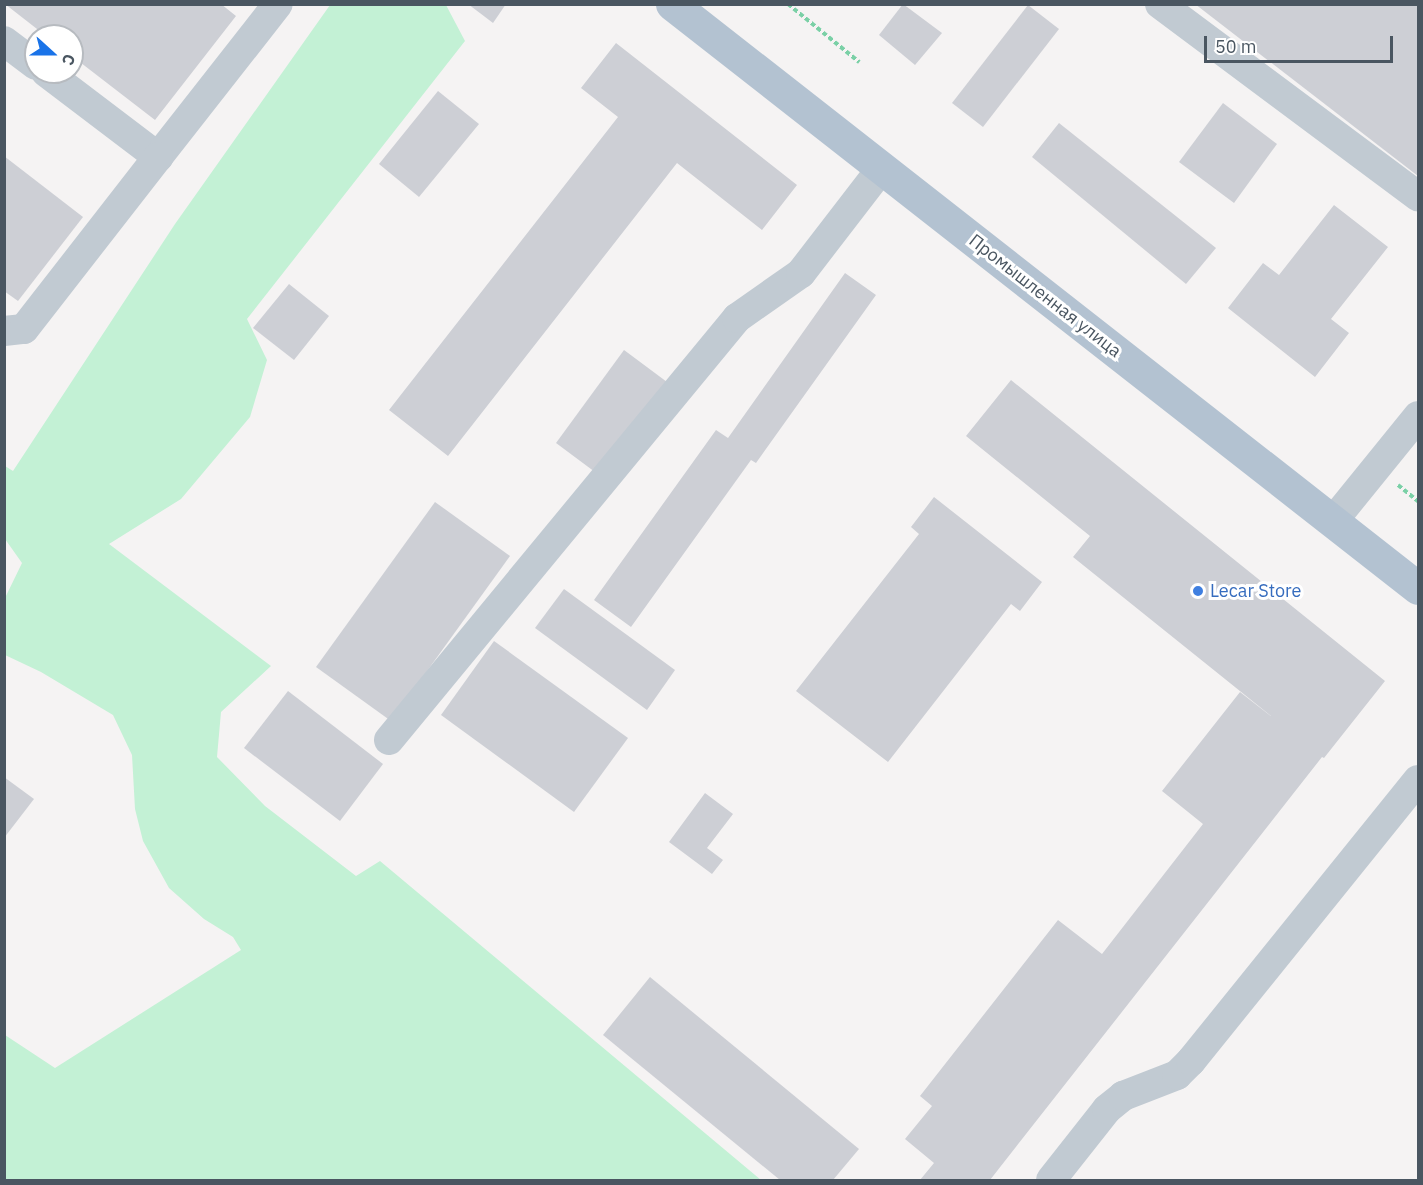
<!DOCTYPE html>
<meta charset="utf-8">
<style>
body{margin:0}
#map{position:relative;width:1423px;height:1185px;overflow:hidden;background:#f5f3f3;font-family:"IBM Plex Sans",sans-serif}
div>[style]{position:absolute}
.green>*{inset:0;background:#c3f1d5}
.building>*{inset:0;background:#cdcfd5}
.path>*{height:4px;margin-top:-2px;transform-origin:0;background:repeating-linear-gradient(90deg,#7ad0a6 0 4.5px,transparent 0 7.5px)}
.minor>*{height:30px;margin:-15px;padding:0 15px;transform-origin:15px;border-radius:15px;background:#c1cad2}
.major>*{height:33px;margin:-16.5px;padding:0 16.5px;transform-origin:16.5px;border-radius:16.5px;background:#b3c2d1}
.dots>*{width:16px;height:16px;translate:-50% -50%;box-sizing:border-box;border:3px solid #fff;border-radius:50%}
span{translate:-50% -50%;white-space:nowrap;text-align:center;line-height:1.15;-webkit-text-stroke:6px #fff;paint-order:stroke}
.street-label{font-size:18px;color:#4a5661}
.shop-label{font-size:18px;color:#366cbe}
.left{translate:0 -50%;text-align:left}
.frame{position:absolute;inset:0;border:6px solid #4a5661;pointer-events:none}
.north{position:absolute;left:24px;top:24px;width:60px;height:60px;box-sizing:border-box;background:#fff;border:2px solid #b7bbc0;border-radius:50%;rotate:111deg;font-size:16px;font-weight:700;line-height:24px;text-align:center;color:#4a5661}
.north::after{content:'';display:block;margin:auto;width:21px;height:27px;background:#1a73e8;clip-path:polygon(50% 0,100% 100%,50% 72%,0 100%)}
.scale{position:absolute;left:1204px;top:36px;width:189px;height:27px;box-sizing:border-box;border:3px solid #4a5661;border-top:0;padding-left:8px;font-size:18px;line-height:21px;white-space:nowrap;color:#4a5661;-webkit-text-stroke:4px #fff;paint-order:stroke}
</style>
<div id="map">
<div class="green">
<i style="clip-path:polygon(330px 5px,446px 5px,465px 41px,247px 319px,267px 360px,250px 417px,181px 499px,109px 544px,271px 666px,221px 712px,217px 757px,265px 806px,356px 876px,380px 861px,761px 1180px,5px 1180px,5px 1035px,55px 1068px,241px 950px,233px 937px,204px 919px,169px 888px,143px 841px,135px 809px,132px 755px,113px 715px,41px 672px,5px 655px,5px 598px,22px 563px,5px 539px,5px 466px,13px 471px,175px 224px)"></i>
</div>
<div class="building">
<i style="clip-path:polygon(5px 4px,221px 4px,236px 16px,155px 120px,72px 56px,72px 36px,46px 36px)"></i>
<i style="clip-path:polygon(468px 4px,506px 4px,493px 23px)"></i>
<i style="clip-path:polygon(903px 4px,942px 33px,915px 65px,879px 35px)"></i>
<i style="clip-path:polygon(1195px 4px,1418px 4px,1418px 176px)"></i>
<i style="clip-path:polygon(1028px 5px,1059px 29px,983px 127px,952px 103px)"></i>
<i style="clip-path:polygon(616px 43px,797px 185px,762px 230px,677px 163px,448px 456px,389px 410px,618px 117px,581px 88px)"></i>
<i style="clip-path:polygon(438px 91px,479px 124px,419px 197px,379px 164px)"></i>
<i style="clip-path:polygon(1223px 103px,1277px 144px,1234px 203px,1179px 162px)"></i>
<i style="clip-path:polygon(1059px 123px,1216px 248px,1186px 284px,1032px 157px)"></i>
<i style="clip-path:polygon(4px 156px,83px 217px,18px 301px,4px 291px)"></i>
<i style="clip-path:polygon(1334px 205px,1388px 247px,1331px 319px,1349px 333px,1315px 377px,1228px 308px,1263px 263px,1279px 275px)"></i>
<i style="clip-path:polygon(845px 273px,876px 295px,756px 463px,751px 460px,631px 627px,594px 600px,716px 430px,728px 438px)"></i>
<i style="clip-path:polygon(289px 284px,329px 316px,294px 360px,253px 328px)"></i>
<i style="clip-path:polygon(624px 350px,667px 382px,599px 475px,556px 443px)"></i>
<i style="clip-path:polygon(1011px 380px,1385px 681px,1324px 758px,1322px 757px,990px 1180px,920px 1180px,934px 1163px,905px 1139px,932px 1106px,920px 1096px,1058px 920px,1102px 954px,1203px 824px,1162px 791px,1240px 692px,1276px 720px,1073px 557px,1090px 536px,966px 436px)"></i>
<i style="clip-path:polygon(934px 497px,1042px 582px,1020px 611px,1011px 604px,888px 762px,796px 691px,919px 534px,911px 527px)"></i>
<i style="clip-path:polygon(435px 502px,510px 556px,391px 721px,316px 667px)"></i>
<i style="clip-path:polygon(564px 589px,675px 670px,647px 710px,535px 628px)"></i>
<i style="clip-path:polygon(494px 641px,628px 738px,574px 812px,441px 715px)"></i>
<i style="clip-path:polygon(288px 691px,383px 764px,340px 821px,244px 748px)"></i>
<i style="clip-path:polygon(4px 777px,34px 799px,4px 838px)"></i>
<i style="clip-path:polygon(705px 793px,733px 814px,707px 848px,723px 860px,712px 874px,669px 842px)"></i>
<i style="clip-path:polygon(650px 977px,859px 1149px,833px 1180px,780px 1180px,603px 1035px)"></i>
</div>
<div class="path">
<i style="left:788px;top:4px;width:92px;rotate:39.2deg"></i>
<i style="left:1398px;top:485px;width:26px;rotate:39deg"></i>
</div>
<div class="minor">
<i style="left:1160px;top:4px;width:322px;rotate:36.7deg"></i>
<i style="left:4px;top:41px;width:40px;rotate:37deg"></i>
<i style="left:46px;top:72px;width:141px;rotate:37.2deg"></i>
<i style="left:158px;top:157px;width:194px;rotate:-51.9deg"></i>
<i style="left:4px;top:331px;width:20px;rotate:-6deg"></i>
<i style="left:24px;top:329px;width:218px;rotate:-52.1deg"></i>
<i style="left:1333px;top:521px;width:135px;rotate:-51deg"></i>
<i style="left:389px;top:740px;width:547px;rotate:-50.49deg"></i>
<i style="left:737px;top:318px;width:78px;rotate:-35.1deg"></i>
<i style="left:801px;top:273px;width:133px;rotate:-52.4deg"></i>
<i style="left:1051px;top:1180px;width:90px;rotate:-51.7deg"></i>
<i style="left:1107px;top:1109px;width:21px;rotate:-39deg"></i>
<i style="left:1123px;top:1096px;width:58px;rotate:-21.3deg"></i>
<i style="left:1177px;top:1075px;width:20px;rotate:-45deg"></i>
<i style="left:1191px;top:1061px;width:361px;rotate:-51.1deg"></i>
</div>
<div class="major">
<i style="left:672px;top:4px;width:947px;rotate:38.06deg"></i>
</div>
<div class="dots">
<i style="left:1198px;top:591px;background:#3f7fe0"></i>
</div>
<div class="street-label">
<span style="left:1045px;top:296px;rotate:38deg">Промышленная улица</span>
</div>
<div class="shop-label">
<span class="left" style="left:1210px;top:591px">Lecar Store</span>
</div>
<div class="frame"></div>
<div class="north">С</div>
<div class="scale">50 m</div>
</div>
